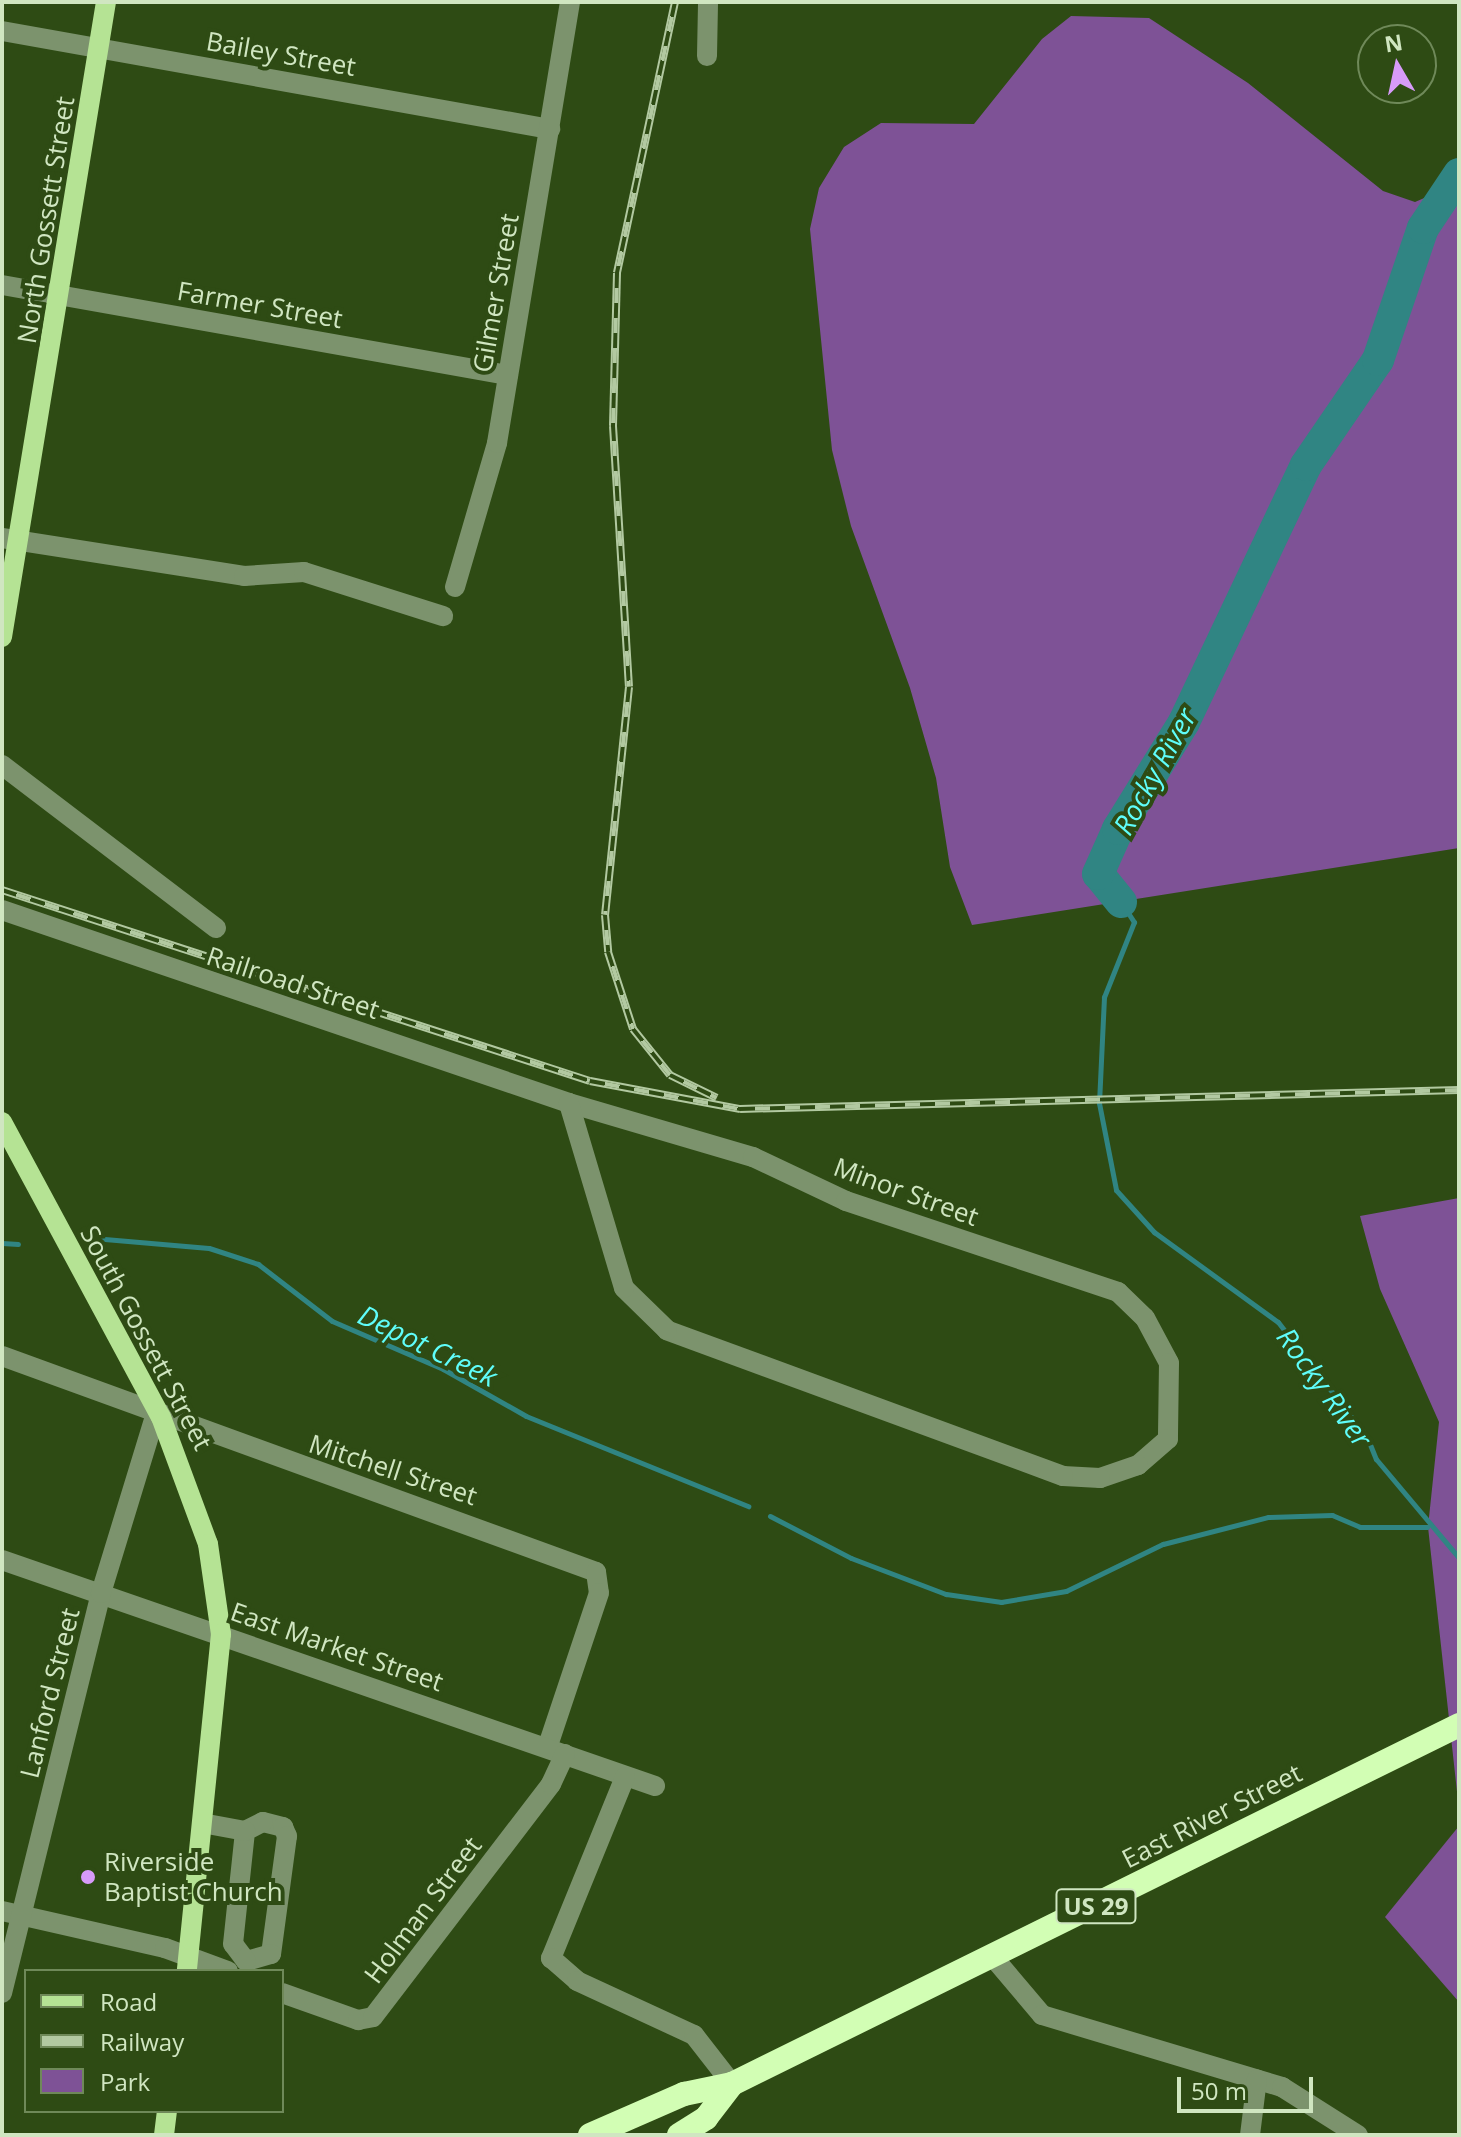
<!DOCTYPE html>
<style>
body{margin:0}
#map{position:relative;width:1461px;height:2137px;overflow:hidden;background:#2e4b14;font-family:"Open Sans",sans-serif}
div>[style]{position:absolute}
.green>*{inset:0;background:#7e5296}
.stream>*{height:5px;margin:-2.5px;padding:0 2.5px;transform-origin:2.5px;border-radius:2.5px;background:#308583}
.river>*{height:32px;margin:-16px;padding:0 16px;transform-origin:16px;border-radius:16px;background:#308583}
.minor>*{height:20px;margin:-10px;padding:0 10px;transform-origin:10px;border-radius:10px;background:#7c936d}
.major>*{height:20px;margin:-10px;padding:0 10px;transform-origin:10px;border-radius:10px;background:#b5e394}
.highway>*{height:24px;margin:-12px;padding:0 12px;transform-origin:12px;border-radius:12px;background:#d2feb4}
.rail>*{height:8px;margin-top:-4px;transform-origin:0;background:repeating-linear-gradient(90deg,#2e4b14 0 15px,#b2c9a1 0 30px);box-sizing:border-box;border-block:2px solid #b2c9a1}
.dots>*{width:22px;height:22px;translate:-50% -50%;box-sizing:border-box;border:4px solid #2e4b14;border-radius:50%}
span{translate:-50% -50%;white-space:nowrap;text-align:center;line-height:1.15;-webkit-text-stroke:8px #2e4b14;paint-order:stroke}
.shield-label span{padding:2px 6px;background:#2e4b14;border:2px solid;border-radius:6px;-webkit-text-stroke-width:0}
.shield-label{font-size:24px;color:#d0e6c1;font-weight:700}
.street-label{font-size:26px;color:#d0e6c1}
.poi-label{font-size:26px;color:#d0e6c1}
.left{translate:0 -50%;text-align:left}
.water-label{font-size:28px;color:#5ffdfa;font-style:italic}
.frame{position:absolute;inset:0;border:4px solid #d0e6c1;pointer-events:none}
.legend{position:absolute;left:24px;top:1969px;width:260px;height:144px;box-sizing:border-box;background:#2e4b14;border:2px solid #6f8959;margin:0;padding:10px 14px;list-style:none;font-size:24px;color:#d0e6c1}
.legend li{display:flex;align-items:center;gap:16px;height:40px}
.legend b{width:40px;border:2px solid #6f8959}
.north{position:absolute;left:1357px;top:24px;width:80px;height:80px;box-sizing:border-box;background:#2e4b14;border:2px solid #6f8959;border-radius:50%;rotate:351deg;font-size:22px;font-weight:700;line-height:32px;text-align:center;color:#d0e6c1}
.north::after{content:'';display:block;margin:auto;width:28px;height:36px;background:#d79bf9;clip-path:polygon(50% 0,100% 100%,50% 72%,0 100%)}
.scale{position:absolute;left:1177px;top:2077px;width:136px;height:36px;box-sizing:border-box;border:4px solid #d0e6c1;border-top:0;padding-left:10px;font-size:24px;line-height:28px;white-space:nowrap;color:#d0e6c1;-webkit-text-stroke:6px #2e4b14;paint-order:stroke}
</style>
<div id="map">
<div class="green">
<i style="clip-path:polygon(1071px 16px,1149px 18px,1248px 83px,1383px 191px,1415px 202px,1459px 183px,1459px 848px,972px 925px,950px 867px,936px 778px,910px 688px,851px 526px,832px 450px,810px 229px,819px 188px,844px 147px,881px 123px,974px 124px,1042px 39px)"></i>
<i style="clip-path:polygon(1459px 1198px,1459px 1810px,1428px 1527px,1439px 1422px,1380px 1289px,1360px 1216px)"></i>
<i style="clip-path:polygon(1459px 1826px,1459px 2002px,1385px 1917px)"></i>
</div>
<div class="stream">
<i style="left:1121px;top:902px;width:24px;rotate:57deg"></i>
<i style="left:1134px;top:922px;width:81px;rotate:111.8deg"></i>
<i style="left:1104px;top:997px;width:106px;rotate:92.7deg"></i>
<i style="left:1099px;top:1103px;width:89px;rotate:78.9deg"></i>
<i style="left:1116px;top:1190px;width:57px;rotate:47.9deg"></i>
<i style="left:1154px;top:1232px;width:153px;rotate:36deg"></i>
<i style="left:1278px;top:1322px;width:145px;rotate:52.3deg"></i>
<i style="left:1367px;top:1437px;width:24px;rotate:68deg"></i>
<i style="left:1376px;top:1459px;width:129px;rotate:50deg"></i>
<i style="left:93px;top:1238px;width:116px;rotate:4.9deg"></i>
<i style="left:209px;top:1248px;width:52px;rotate:18.1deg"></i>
<i style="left:258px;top:1264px;width:93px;rotate:37.6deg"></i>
<i style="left:332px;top:1321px;width:121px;rotate:23.4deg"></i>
<i style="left:443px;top:1369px;width:95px;rotate:29.5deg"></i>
<i style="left:526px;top:1416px;width:240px;rotate:22.1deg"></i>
<i style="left:2px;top:1243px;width:16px;rotate:4deg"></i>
<i style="left:770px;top:1516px;width:91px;rotate:27.4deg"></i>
<i style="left:851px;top:1558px;width:102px;rotate:20.8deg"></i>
<i style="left:946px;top:1594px;width:56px;rotate:8.3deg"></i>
<i style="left:1001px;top:1602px;width:66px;rotate:-9.6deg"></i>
<i style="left:1066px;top:1591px;width:108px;rotate:-25.9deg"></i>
<i style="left:1163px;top:1544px;width:108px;rotate:-14.4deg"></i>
<i style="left:1268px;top:1517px;width:64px;rotate:-1.8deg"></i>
<i style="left:1332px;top:1515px;width:30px;rotate:23deg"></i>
<i style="left:1360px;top:1527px;width:67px"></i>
</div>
<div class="river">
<i style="left:1121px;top:902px;width:36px;rotate:-129deg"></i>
<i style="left:1098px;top:874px;width:49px;rotate:-66deg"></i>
<i style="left:1118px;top:829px;width:126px;rotate:-58.3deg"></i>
<i style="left:1184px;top:722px;width:284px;rotate:-64.6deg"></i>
<i style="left:1306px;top:465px;width:127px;rotate:-55.6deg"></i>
<i style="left:1378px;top:360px;width:139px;rotate:-71.2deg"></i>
<i style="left:1423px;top:228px;width:65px;rotate:-56.3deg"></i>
</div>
<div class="minor">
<i style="left:2px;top:31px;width:557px;rotate:10.14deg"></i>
<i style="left:707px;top:56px;width:54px;rotate:-88.9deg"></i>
<i style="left:2px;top:285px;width:514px;rotate:10.09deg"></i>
<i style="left:2px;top:538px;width:245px;rotate:8.9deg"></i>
<i style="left:244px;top:576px;width:60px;rotate:-3.8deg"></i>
<i style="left:304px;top:572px;width:146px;rotate:17.6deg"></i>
<i style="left:455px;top:587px;width:150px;rotate:-73.7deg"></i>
<i style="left:497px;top:443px;width:447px;rotate:-80.6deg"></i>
<i style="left:2px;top:765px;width:269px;rotate:37.3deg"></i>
<i style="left:2px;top:910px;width:599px;rotate:18.8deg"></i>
<i style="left:569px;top:1103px;width:192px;rotate:16.4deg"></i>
<i style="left:753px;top:1157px;width:103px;rotate:25.3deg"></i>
<i style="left:846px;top:1201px;width:287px;rotate:18.5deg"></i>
<i style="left:1118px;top:1292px;width:37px;rotate:44deg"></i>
<i style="left:1145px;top:1318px;width:51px;rotate:61.9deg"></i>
<i style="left:1169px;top:1363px;width:76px;rotate:90.8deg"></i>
<i style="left:1168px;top:1439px;width:40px;rotate:139deg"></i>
<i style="left:1138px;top:1465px;width:40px;rotate:161.1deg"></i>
<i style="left:1100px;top:1478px;width:37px;rotate:-177deg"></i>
<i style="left:1063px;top:1476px;width:422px;rotate:-159.8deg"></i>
<i style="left:667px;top:1330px;width:60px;rotate:-135.7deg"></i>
<i style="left:624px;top:1288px;width:193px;rotate:-106.6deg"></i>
<i style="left:2px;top:1356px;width:632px;rotate:19.98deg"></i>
<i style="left:596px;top:1572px;width:21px;rotate:82deg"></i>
<i style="left:599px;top:1593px;width:163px;rotate:108.5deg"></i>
<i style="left:2px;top:1560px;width:691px;rotate:19.09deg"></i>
<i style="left:625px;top:1777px;width:196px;rotate:112.2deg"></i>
<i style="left:551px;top:1958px;width:35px;rotate:41deg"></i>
<i style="left:577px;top:1981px;width:129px;rotate:24.8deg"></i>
<i style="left:694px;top:2035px;width:62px;rotate:52.2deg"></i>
<i style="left:263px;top:1822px;width:21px;rotate:14deg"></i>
<i style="left:283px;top:1827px;width:10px;rotate:66deg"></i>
<i style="left:287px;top:1836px;width:119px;rotate:97.7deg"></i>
<i style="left:271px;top:1954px;width:26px;rotate:164deg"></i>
<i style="left:246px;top:1961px;width:21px;rotate:-127deg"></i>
<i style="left:233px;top:1944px;width:114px;rotate:-83.9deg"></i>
<i style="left:245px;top:1831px;width:20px;rotate:-27deg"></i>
<i style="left:202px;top:1823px;width:44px;rotate:10.5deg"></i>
<i style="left:2px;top:1911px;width:167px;rotate:12.8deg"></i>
<i style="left:165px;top:1948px;width:67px;rotate:20.1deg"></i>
<i style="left:993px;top:1957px;width:76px;rotate:49.8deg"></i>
<i style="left:1042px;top:2015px;width:251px;rotate:16.7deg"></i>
<i style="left:1282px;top:2087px;width:90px;rotate:32.3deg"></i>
<i style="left:2px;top:1993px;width:412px;rotate:-76.1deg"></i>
<i style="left:101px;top:1593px;width:191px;rotate:-73deg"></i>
<i style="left:282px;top:1993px;width:81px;rotate:19.6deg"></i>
<i style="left:358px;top:2020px;width:15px;rotate:-11deg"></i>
<i style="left:373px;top:2017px;width:293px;rotate:-52.6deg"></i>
<i style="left:551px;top:1784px;width:33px;rotate:-65deg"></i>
<i style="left:1250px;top:2135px;width:56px;rotate:-82.9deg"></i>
</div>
<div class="major">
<i style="left:2px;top:637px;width:643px;rotate:-80.7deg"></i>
<i style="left:2px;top:1122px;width:335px;rotate:61.7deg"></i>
<i style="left:161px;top:1417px;width:135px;rotate:69.7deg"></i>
<i style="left:208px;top:1544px;width:91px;rotate:81.8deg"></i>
<i style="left:221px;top:1634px;width:339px;rotate:95.8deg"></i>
<i style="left:164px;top:2135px;width:24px;rotate:-83deg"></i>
</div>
<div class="highway">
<i style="left:590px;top:2135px;width:103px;rotate:-23.6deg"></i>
<i style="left:684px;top:2094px;width:49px;rotate:-11.8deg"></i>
<i style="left:732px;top:2084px;width:811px;rotate:-26.28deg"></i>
<i style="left:679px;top:2135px;width:32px;rotate:-32deg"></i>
<i style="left:706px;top:2118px;width:43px;rotate:-52.6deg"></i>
</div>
<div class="rail">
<i style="left:675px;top:2px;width:277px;rotate:102.1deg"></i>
<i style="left:617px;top:273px;width:153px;rotate:91.5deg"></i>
<i style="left:613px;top:426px;width:261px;rotate:86.5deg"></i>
<i style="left:629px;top:687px;width:229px;rotate:96deg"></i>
<i style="left:605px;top:915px;width:37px;rotate:85deg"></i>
<i style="left:608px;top:952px;width:81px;rotate:72deg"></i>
<i style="left:633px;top:1029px;width:59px;rotate:51.2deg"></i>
<i style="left:670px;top:1075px;width:52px;rotate:26.1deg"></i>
<i style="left:2px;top:890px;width:618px;rotate:18deg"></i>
<i style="left:590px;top:1081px;width:153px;rotate:10.6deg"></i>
<i style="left:740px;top:1109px;width:719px;rotate:-1.51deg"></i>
</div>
<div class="dots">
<i style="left:88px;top:1877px;background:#d79bf9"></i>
</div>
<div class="shield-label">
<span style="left:1096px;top:1906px">US 29</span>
</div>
<div class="street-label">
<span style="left:281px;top:54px;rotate:10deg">Bailey Street</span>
<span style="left:46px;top:220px;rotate:-81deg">North Gossett Street</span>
<span style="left:496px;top:293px;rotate:-80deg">Gilmer Street</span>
<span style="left:260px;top:305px;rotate:10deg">Farmer Street</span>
<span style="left:293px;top:983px;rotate:18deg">Railroad Street</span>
<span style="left:906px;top:1192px;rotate:20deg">Minor Street</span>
<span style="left:146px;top:1338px;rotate:62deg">South Gossett Street</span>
<span style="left:393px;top:1470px;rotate:18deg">Mitchell Street</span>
<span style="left:337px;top:1647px;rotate:19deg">East Market Street</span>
<span style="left:50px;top:1693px;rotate:-76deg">Lanford Street</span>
<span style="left:1212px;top:1816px;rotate:-27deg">East River Street</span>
<span style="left:423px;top:1910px;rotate:-53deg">Holman Street</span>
</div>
<div class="poi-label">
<span class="left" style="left:104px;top:1877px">Riverside<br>Baptist Church</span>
</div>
<div class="water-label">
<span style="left:1154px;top:771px;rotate:-61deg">Rocky River</span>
<span style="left:428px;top:1345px;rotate:26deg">Depot Creek</span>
<span style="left:1325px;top:1387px;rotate:54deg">Rocky River</span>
</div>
<div class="frame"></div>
<ul class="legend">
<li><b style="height:10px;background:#b5e394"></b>Road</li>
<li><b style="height:10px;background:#b2c9a1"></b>Railway</li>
<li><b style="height:22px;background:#7e5296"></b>Park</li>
</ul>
<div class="north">N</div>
<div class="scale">50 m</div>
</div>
